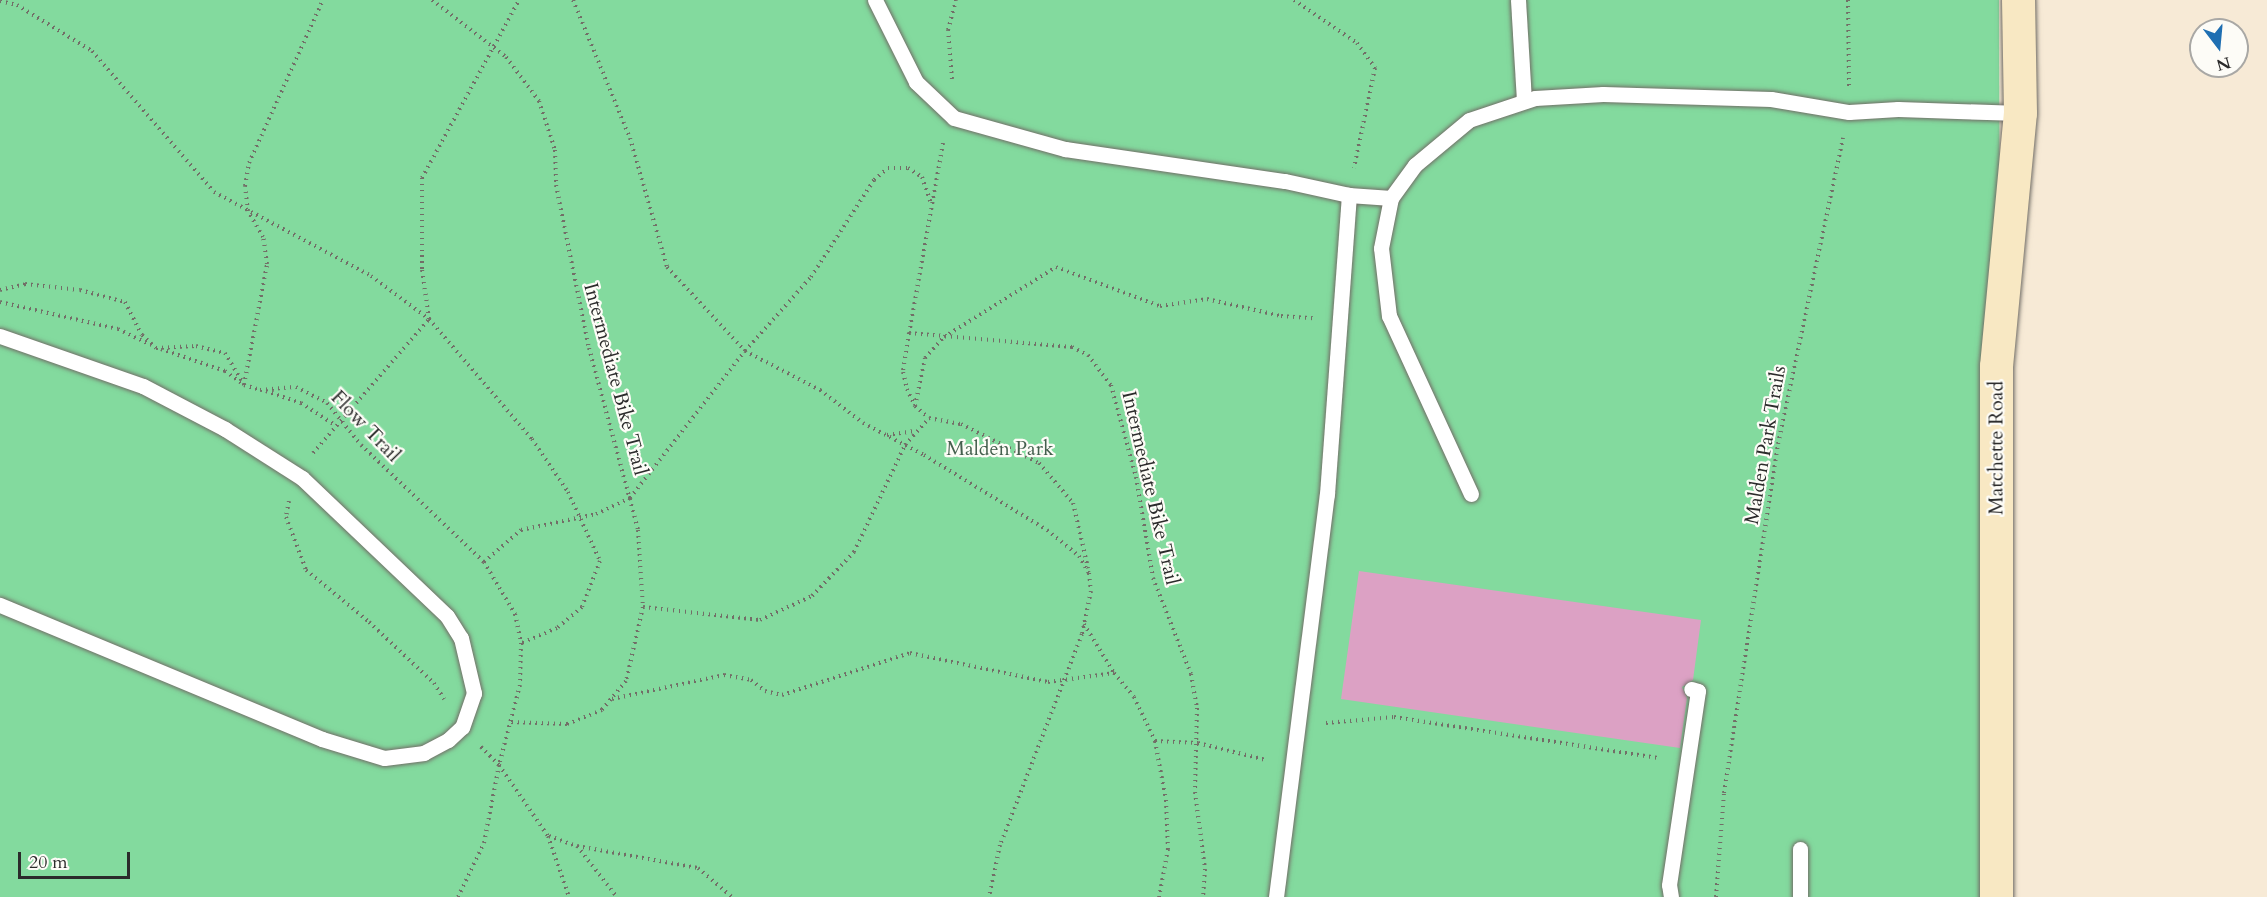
<!DOCTYPE html>
<style>
body{margin:0}
#map{position:relative;width:2267px;height:897px;overflow:hidden;background:#f7ead6;font-family:Cardo,serif}
div>[style]{position:absolute}
.green>*{inset:0;background:#83da9e}
.building>*{inset:0;background:#dca1c4}
.path>*{height:4px;margin-top:-2px;transform-origin:0;background:repeating-linear-gradient(90deg,#726e67 0 1.5px,transparent 0 6px)}
.roads{filter:drop-shadow(0 0 2px #726e67) drop-shadow(0 0 2px #726e67)}
.service>*{height:15px;margin:-7.5px;padding:0 7.5px;transform-origin:7.5px;border-radius:7.5px;background:#fff}
.secondary>*{height:33px;margin:-16.5px;padding:0 16.5px;transform-origin:16.5px;border-radius:16.5px;background:#f8e8c3}
span{translate:-50% -50%;white-space:nowrap;text-align:center;line-height:1.15;-webkit-text-stroke:4.5px #fdfcf7;paint-order:stroke}
.street-label{font-size:20px;color:#2b2b2b}
.park-label{font-size:20px;color:#45604e}
.north{position:absolute;left:2189px;top:18px;width:60px;height:60px;box-sizing:border-box;background:#fdfcf7;border:2px solid #a9a8a5;border-radius:50%;rotate:164deg;font-size:16px;font-weight:700;line-height:24px;text-align:center;color:#2b2b2b}
.north::after{content:'';display:block;margin:auto;width:21px;height:27px;background:#1f6fb2;clip-path:polygon(50% 0,100% 100%,50% 72%,0 100%)}
.scale{position:absolute;left:18px;top:852px;width:112px;height:27px;box-sizing:border-box;border:3px solid #2b2b2b;border-top:0;padding-left:8px;font-size:18px;line-height:21px;white-space:nowrap;color:#2b2b2b;-webkit-text-stroke:4px #fdfcf7;paint-order:stroke}
</style>
<div id="map">
<div class="green">
<i style="clip-path:polygon(0 0,1999px 0,2002px 897px,0 897px)"></i>
</div>
<div class="building">
<i style="clip-path:polygon(1359px 571px,1701px 620px,1693px 680px,1682px 687px,1687px 698px,1680px 748px,1341px 699px)"></i>
</div>
<div class="path">
<i style="left:432px;top:0;width:93px;rotate:37.6deg"></i>
<i style="left:506px;top:57px;width:55px;rotate:53.1deg"></i>
<i style="left:539px;top:101px;width:52px;rotate:71.9deg"></i>
<i style="left:555px;top:150px;width:35px;rotate:88deg"></i>
<i style="left:556px;top:185px;width:166px;rotate:78.6deg"></i>
<i style="left:589px;top:348px;width:188px;rotate:74.9deg"></i>
<i style="left:638px;top:530px;width:77px;rotate:86.3deg"></i>
<i style="left:643px;top:607px;width:76px;rotate:102.9deg"></i>
<i style="left:626px;top:681px;width:38px;rotate:130deg"></i>
<i style="left:602px;top:710px;width:38px;rotate:158deg"></i>
<i style="left:567px;top:724px;width:57px;rotate:-178deg"></i>
<i style="left:573px;top:0;width:149px;rotate:67.6deg"></i>
<i style="left:630px;top:138px;width:134px;rotate:74deg"></i>
<i style="left:667px;top:267px;width:115px;rotate:47.1deg"></i>
<i style="left:745px;top:351px;width:85px;rotate:27.5deg"></i>
<i style="left:820px;top:390px;width:54px;rotate:37.5deg"></i>
<i style="left:863px;top:423px;width:69px;rotate:27.7deg"></i>
<i style="left:924px;top:455px;width:144px;rotate:31.4deg"></i>
<i style="left:1047px;top:530px;width:41px;rotate:39.1deg"></i>
<i style="left:1079px;top:556px;width:20px;rotate:60deg"></i>
<i style="left:1089px;top:573px;width:18px;rotate:84deg"></i>
<i style="left:1091px;top:591px;width:44px;rotate:101.8deg"></i>
<i style="left:1082px;top:634px;width:226px;rotate:111.2deg"></i>
<i style="left:1000px;top:845px;width:53px;rotate:101.9deg"></i>
<i style="left:1294px;top:0;width:76px;rotate:34.3deg"></i>
<i style="left:1357px;top:43px;width:31px;rotate:54deg"></i>
<i style="left:1375px;top:68px;width:102px;rotate:101.9deg"></i>
<i style="left:1848px;top:0;width:86px;rotate:89.3deg"></i>
<i style="left:0;top:1px;width:17px;rotate:13deg"></i>
<i style="left:17px;top:5px;width:88px;rotate:31.5deg"></i>
<i style="left:92px;top:51px;width:186px;rotate:49.1deg"></i>
<i style="left:214px;top:192px;width:178px;rotate:28.1deg"></i>
<i style="left:371px;top:276px;width:72px;rotate:36.6deg"></i>
<i style="left:429px;top:319px;width:158px;rotate:49.4deg"></i>
<i style="left:532px;top:439px;width:64px;rotate:55.8deg"></i>
<i style="left:568px;top:492px;width:76px;rotate:65.1deg"></i>
<i style="left:600px;top:561px;width:49px;rotate:111.4deg"></i>
<i style="left:582px;top:607px;width:33px;rotate:140deg"></i>
<i style="left:557px;top:628px;width:39px;rotate:157deg"></i>
<i style="left:952px;top:79px;width:49px;rotate:-94.7deg"></i>
<i style="left:948px;top:30px;width:31px;rotate:-75deg"></i>
<i style="left:943px;top:143px;width:193px;rotate:100.1deg"></i>
<i style="left:909px;top:333px;width:164px;rotate:4.9deg"></i>
<i style="left:1072px;top:347px;width:18px;rotate:27deg"></i>
<i style="left:1088px;top:355px;width:38px;rotate:53deg"></i>
<i style="left:1111px;top:385px;width:95px;rotate:74.8deg"></i>
<i style="left:1136px;top:477px;width:102px;rotate:80.4deg"></i>
<i style="left:1153px;top:578px;width:103px;rotate:68.4deg"></i>
<i style="left:1191px;top:674px;width:35px;rotate:80deg"></i>
<i style="left:1197px;top:708px;width:84px;rotate:91.4deg"></i>
<i style="left:1195px;top:792px;width:78px;rotate:82.6deg"></i>
<i style="left:1205px;top:869px;width:28px;rotate:94deg"></i>
<i style="left:0;top:290px;width:26px;rotate:-13deg"></i>
<i style="left:25px;top:284px;width:55px;rotate:6.2deg"></i>
<i style="left:80px;top:290px;width:47px;rotate:14.9deg"></i>
<i style="left:125px;top:302px;width:37px;rotate:63deg"></i>
<i style="left:142px;top:335px;width:19px;rotate:43deg"></i>
<i style="left:156px;top:348px;width:40px;rotate:-2.9deg"></i>
<i style="left:196px;top:346px;width:30px;rotate:14deg"></i>
<i style="left:225px;top:353px;width:37px;rotate:59deg"></i>
<i style="left:244px;top:385px;width:17px;rotate:17deg"></i>
<i style="left:260px;top:390px;width:36px;rotate:-5deg"></i>
<i style="left:296px;top:387px;width:35px;rotate:27deg"></i>
<i style="left:327px;top:403px;width:54px;rotate:51deg"></i>
<i style="left:361px;top:445px;width:170px;rotate:43.6deg"></i>
<i style="left:484px;top:562px;width:61px;rotate:59.2deg"></i>
<i style="left:515px;top:614px;width:30px;rotate:78deg"></i>
<i style="left:521px;top:643px;width:42px;rotate:91.4deg"></i>
<i style="left:520px;top:685px;width:83px;rotate:104.7deg"></i>
<i style="left:499px;top:765px;width:86px;rotate:55.4deg"></i>
<i style="left:548px;top:836px;width:65px;rotate:71deg"></i>
<i style="left:0;top:302px;width:121px;rotate:12.9deg"></i>
<i style="left:118px;top:329px;width:37px;rotate:26deg"></i>
<i style="left:909px;top:333px;width:39px;rotate:99deg"></i>
<i style="left:903px;top:372px;width:17px;rotate:77deg"></i>
<i style="left:907px;top:389px;width:19px;rotate:65deg"></i>
<i style="left:915px;top:406px;width:18px;rotate:41deg"></i>
<i style="left:161px;top:349px;width:68px;rotate:19deg"></i>
<i style="left:225px;top:371px;width:24px;rotate:36deg"></i>
<i style="left:244px;top:385px;width:123px;rotate:-79.2deg"></i>
<i style="left:267px;top:264px;width:27px;rotate:-98deg"></i>
<i style="left:263px;top:237px;width:30px;rotate:-120deg"></i>
<i style="left:248px;top:211px;width:25px;rotate:-97deg"></i>
<i style="left:245px;top:186px;width:23px;rotate:-80deg"></i>
<i style="left:249px;top:163px;width:179px;rotate:-65.6deg"></i>
<i style="left:266px;top:391px;width:37px;rotate:19deg"></i>
<i style="left:301px;top:403px;width:40px;rotate:32.9deg"></i>
<i style="left:915px;top:406px;width:49px;rotate:-78.2deg"></i>
<i style="left:925px;top:358px;width:28px;rotate:-48deg"></i>
<i style="left:944px;top:337px;width:132px;rotate:-32deg"></i>
<i style="left:1056px;top:267px;width:111px;rotate:20.6deg"></i>
<i style="left:1160px;top:306px;width:48px;rotate:-8.5deg"></i>
<i style="left:1207px;top:299px;width:76px;rotate:12.9deg"></i>
<i style="left:1281px;top:316px;width:32px;rotate:4deg"></i>
<i style="left:887px;top:435px;width:28px;rotate:-8deg"></i>
<i style="left:313px;top:453px;width:177px;rotate:-49.1deg"></i>
<i style="left:429px;top:319px;width:50px;rotate:-98deg"></i>
<i style="left:422px;top:269px;width:91px;rotate:-90deg"></i>
<i style="left:422px;top:178px;width:203px;rotate:-61.4deg"></i>
<i style="left:289px;top:501px;width:16px;rotate:101deg"></i>
<i style="left:286px;top:517px;width:57px;rotate:69.3deg"></i>
<i style="left:306px;top:570px;width:82px;rotate:39.5deg"></i>
<i style="left:369px;top:622px;width:89px;rotate:43.2deg"></i>
<i style="left:434px;top:683px;width:19px;rotate:58deg"></i>
<i style="left:484px;top:562px;width:49px;rotate:-40.9deg"></i>
<i style="left:521px;top:530px;width:77px;rotate:-12deg"></i>
<i style="left:596px;top:514px;width:38px;rotate:-25deg"></i>
<i style="left:630px;top:498px;width:187px;rotate:-52deg"></i>
<i style="left:745px;top:351px;width:99px;rotate:-48.3deg"></i>
<i style="left:811px;top:277px;width:116px;rotate:-57deg"></i>
<i style="left:874px;top:180px;width:18px;rotate:-41deg"></i>
<i style="left:888px;top:168px;width:20px"></i>
<i style="left:908px;top:168px;width:17px;rotate:33deg"></i>
<i style="left:922px;top:177px;width:28px;rotate:71deg"></i>
<i style="left:643px;top:607px;width:118px;rotate:6.3deg"></i>
<i style="left:760px;top:620px;width:57px;rotate:-24.8deg"></i>
<i style="left:812px;top:596px;width:61px;rotate:-46.3deg"></i>
<i style="left:854px;top:552px;width:119px;rotate:-64.5deg"></i>
<i style="left:905px;top:445px;width:36px;rotate:-48deg"></i>
<i style="left:929px;top:418px;width:33px;rotate:11deg"></i>
<i style="left:961px;top:424px;width:87px;rotate:26.6deg"></i>
<i style="left:1039px;top:463px;width:52px;rotate:49.6deg"></i>
<i style="left:1073px;top:503px;width:67px;rotate:77deg"></i>
<i style="left:1084px;top:624px;width:57px;rotate:58.5deg"></i>
<i style="left:612px;top:699px;width:115px;rotate:-12.1deg"></i>
<i style="left:724px;top:675px;width:27px;rotate:10deg"></i>
<i style="left:751px;top:680px;width:18px;rotate:38deg"></i>
<i style="left:765px;top:691px;width:17px;rotate:13deg"></i>
<i style="left:782px;top:695px;width:135px;rotate:-18.2deg"></i>
<i style="left:910px;top:653px;width:141px;rotate:11.9deg"></i>
<i style="left:1048px;top:682px;width:67px;rotate:-7.8deg"></i>
<i style="left:1114px;top:673px;width:31px;rotate:50deg"></i>
<i style="left:1134px;top:697px;width:49px;rotate:64.5deg"></i>
<i style="left:1155px;top:741px;width:60px;rotate:79.4deg"></i>
<i style="left:1166px;top:800px;width:49px;rotate:87.7deg"></i>
<i style="left:1168px;top:849px;width:49px;rotate:100.6deg"></i>
<i style="left:1326px;top:723px;width:68px;rotate:-5deg"></i>
<i style="left:1394px;top:717px;width:269px;rotate:8.8deg"></i>
<i style="left:1155px;top:741px;width:43px;rotate:2.7deg"></i>
<i style="left:1198px;top:743px;width:70px;rotate:14deg"></i>
<i style="left:549px;top:836px;width:30px;rotate:20deg"></i>
<i style="left:577px;top:846px;width:65px;rotate:51.9deg"></i>
<i style="left:577px;top:846px;width:123px;rotate:10.3deg"></i>
<i style="left:698px;top:868px;width:45px;rotate:40.5deg"></i>
<i style="left:458px;top:897px;width:60px;rotate:-64.3deg"></i>
<i style="left:484px;top:843px;width:79px;rotate:-79.1deg"></i>
<i style="left:499px;top:765px;width:28px;rotate:-135deg"></i>
<i style="left:1716px;top:897px;width:104px;rotate:-85.6deg"></i>
<i style="left:1724px;top:793px;width:353px;rotate:-81.2deg"></i>
<i style="left:1778px;top:444px;width:313px;rotate:-78deg"></i>
</div>
<div class="roads">
<div class="service">
<i style="left:875px;top:0;width:92px;rotate:63.4deg"></i>
<i style="left:916px;top:82px;width:52px;rotate:43.5deg"></i>
<i style="left:954px;top:118px;width:115px;rotate:15.6deg"></i>
<i style="left:1065px;top:149px;width:222px;rotate:8.3deg"></i>
<i style="left:1285px;top:181px;width:66px;rotate:12.3deg"></i>
<i style="left:1518px;top:0;width:101px;rotate:86.6deg"></i>
<i style="left:0;top:336px;width:151px;rotate:19.3deg"></i>
<i style="left:143px;top:386px;width:93px;rotate:27.7deg"></i>
<i style="left:225px;top:429px;width:91px;rotate:32.5deg"></i>
<i style="left:302px;top:478px;width:200px;rotate:43.6deg"></i>
<i style="left:447px;top:616px;width:26px;rotate:58deg"></i>
<i style="left:461px;top:638px;width:57px;rotate:76.7deg"></i>
<i style="left:474px;top:693px;width:36px;rotate:109deg"></i>
<i style="left:462px;top:727px;width:19px;rotate:137deg"></i>
<i style="left:448px;top:740px;width:27px;rotate:152deg"></i>
<i style="left:424px;top:753px;width:40px;rotate:172.9deg"></i>
<i style="left:384px;top:758px;width:65px;rotate:-163deg"></i>
<i style="left:322px;top:739px;width:349px;rotate:-157.4deg"></i>
<i style="left:1471px;top:494px;width:196px;rotate:-114.7deg"></i>
<i style="left:1389px;top:316px;width:68px;rotate:-96.7deg"></i>
<i style="left:1381px;top:248px;width:51px;rotate:-78.7deg"></i>
<i style="left:1391px;top:198px;width:41px;rotate:-54deg"></i>
<i style="left:1415px;top:165px;width:70px;rotate:-39.8deg"></i>
<i style="left:1469px;top:120px;width:70px;rotate:-18.4deg"></i>
<i style="left:1535px;top:98px;width:68px;rotate:-3.4deg"></i>
<i style="left:1603px;top:94px;width:168px;rotate:1.7deg"></i>
<i style="left:1771px;top:99px;width:79px;rotate:9.5deg"></i>
<i style="left:1849px;top:112px;width:49px;rotate:-3.5deg"></i>
<i style="left:1898px;top:109px;width:122px;rotate:1.9deg"></i>
<i style="left:1800px;top:849px;width:48px;rotate:90deg"></i>
<i style="left:1276px;top:897px;width:406px;rotate:-82.8deg"></i>
<i style="left:1327px;top:494px;width:300px;rotate:-85.8deg"></i>
<i style="left:1349px;top:195px;width:42px;rotate:4.1deg"></i>
<i style="left:1671px;top:897px;width:12px;rotate:-99deg"></i>
<i style="left:1669px;top:885px;width:196px;rotate:-81.5deg"></i>
<i style="left:1698px;top:691px;width:7px;rotate:-164deg"></i>
</div>
<div class="secondary">
<i style="left:1996px;top:897px;width:531px;rotate:-90deg"></i>
<i style="left:1996px;top:366px;width:254px;rotate:-84.6deg"></i>
<i style="left:2020px;top:113px;width:113px;rotate:-91deg"></i>
</div>
</div>
<div class="street-label">
<span style="left:616px;top:379px;rotate:75deg">Intermediate Bike Trail</span>
<span style="left:366px;top:426px;rotate:46deg">Flow Trail</span>
<span style="left:1765px;top:445px;rotate:-80deg">Malden Park Trails</span>
<span style="left:1996px;top:448px;rotate:-90deg">Matchette Road</span>
<span style="left:1151px;top:488px;rotate:77deg">Intermediate Bike Trail</span>
</div>
<div class="park-label">
<span style="left:1000px;top:448px">Malden Park</span>
</div>
<div class="north">N</div>
<div class="scale">20 m</div>
</div>
